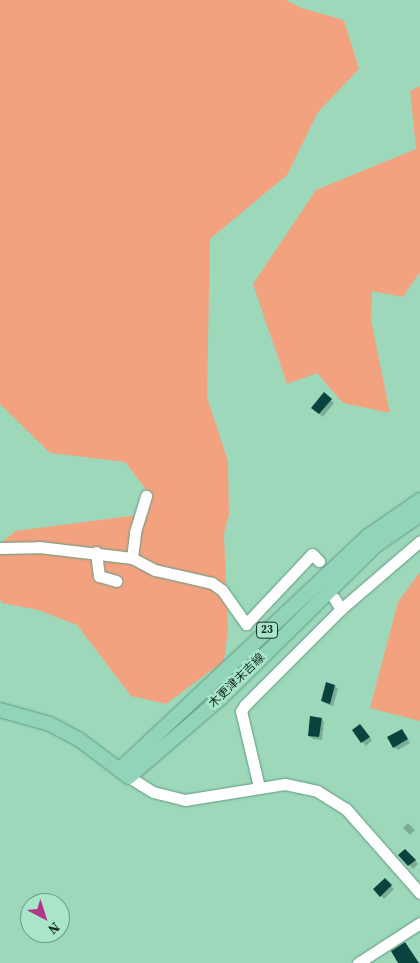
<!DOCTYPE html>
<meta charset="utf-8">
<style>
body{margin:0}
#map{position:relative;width:420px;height:963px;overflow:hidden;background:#9dd8bb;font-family:"Source Serif 4","Noto Sans JP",serif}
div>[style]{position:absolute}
.green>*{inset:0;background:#f3a280}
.shadow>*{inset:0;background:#0003}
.building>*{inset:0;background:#08433d}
.roads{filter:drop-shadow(0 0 1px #629b81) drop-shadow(0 0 1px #629b81)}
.minor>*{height:11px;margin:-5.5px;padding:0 5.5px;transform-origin:5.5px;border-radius:5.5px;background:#fff}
.major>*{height:14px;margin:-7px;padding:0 7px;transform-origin:7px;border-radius:7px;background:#92d4ba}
span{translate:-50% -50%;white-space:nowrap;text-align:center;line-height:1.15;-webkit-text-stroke:5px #a9e5c8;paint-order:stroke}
.shield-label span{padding:1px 4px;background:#a9e5c8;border:1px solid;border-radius:4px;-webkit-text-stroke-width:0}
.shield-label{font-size:11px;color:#122a20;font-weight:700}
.street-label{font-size:12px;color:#122a20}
.north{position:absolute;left:20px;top:893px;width:50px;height:50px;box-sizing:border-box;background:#a9e5c8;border:1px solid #6d9a85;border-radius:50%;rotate:140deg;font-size:14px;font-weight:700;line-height:20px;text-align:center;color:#122a20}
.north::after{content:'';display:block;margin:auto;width:18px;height:22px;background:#b13688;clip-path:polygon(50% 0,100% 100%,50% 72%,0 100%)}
</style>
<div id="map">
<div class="green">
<i style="clip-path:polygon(0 0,286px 0,301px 8px,344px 20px,359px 69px,318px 112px,287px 175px,210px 239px,207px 397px,228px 461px,229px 514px,224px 534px,228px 630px,224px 661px,166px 704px,131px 696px,77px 625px,38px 610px,2px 603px,0 599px,0 544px,15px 531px,139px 515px,151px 496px,125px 462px,50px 453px,0 404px)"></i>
<i style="clip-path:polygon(420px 86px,420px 272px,403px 297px,372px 291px,371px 320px,390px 413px,343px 403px,317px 373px,287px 384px,253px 284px,316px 190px,416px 149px,410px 91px)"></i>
<i style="clip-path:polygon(420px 572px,420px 721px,370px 708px,398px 602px)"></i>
</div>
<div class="shadow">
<i style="clip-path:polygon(331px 400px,334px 403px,323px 417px,316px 411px)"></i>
<i style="clip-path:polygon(335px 686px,338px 689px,333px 706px,326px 704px,323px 701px)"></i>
<i style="clip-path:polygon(321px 719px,324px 722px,322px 740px,313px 739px,309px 736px)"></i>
<i style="clip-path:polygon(363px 729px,372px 740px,366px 746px,353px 731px)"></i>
<i style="clip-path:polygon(405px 734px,410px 743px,398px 750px,394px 747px)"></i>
<i style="clip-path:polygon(408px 823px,415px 830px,410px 835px,403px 828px)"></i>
<i style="clip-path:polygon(409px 853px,418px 864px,413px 869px,400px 855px)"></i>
<i style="clip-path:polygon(385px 880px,394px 889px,384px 899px,375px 889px)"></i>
</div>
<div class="building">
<i style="clip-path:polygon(324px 392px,332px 399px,319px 414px,311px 408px)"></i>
<i style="clip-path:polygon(326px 682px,335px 685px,330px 704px,321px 701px)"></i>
<i style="clip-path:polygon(310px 716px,322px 718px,319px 737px,308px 736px)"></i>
<i style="clip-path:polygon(360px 724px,370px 737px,361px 743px,352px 730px)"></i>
<i style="clip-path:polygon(402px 729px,408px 739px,393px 748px,387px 737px)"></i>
<i style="clip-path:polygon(405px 849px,416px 860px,408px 866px,398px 855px)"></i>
<i style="clip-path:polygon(385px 878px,392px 885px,380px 897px,373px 889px)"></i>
<i style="clip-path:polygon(405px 942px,419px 963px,398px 963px,391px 951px)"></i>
</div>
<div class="roads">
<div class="minor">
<i style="left:0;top:548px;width:39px;rotate:-1deg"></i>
<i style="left:39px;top:547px;width:94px;rotate:6.7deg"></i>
<i style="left:132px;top:558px;width:26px;rotate:28deg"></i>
<i style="left:155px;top:570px;width:58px;rotate:12.8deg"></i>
<i style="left:212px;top:583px;width:12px;rotate:35deg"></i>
<i style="left:222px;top:590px;width:42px;rotate:54.8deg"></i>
<i style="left:246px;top:624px;width:96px;rotate:-46.7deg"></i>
<i style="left:312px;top:554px;width:10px;rotate:45deg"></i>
<i style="left:96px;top:552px;width:24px;rotate:83deg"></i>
<i style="left:99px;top:576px;width:18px;rotate:16deg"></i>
<i style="left:132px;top:558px;width:26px;rotate:-83deg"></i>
<i style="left:135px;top:532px;width:38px;rotate:-73deg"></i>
<i style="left:334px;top:598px;width:13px;rotate:58deg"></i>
<i style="left:129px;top:777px;width:28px;rotate:32deg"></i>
<i style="left:153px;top:792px;width:33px;rotate:14deg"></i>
<i style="left:185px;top:800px;width:101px;rotate:-9.1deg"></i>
<i style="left:285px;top:784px;width:33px;rotate:12deg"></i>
<i style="left:317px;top:791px;width:34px;rotate:32deg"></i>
<i style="left:346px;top:809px;width:112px;rotate:48.6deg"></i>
<i style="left:259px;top:787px;width:78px;rotate:-103.3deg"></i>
<i style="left:241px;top:711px;width:7px;rotate:-56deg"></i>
<i style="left:245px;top:705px;width:136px;rotate:-45deg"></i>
<i style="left:341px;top:609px;width:104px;rotate:-40.7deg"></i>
<i style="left:358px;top:963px;width:74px;rotate:-32.8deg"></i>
</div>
<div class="major">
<i style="left:0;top:710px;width:52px;rotate:15.6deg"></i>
<i style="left:50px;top:724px;width:34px;rotate:28deg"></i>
<i style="left:80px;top:740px;width:61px;rotate:37.1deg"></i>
<i style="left:129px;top:777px;width:123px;rotate:-40.7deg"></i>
<i style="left:222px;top:697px;width:215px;rotate:-44.6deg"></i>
<i style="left:375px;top:546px;width:55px;rotate:-34.6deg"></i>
<i style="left:120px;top:769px;width:340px;rotate:-43.2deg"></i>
<i style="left:368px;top:536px;width:63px;rotate:-34.7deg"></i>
</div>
</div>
<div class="shield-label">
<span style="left:267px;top:630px">23</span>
</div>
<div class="street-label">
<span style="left:237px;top:681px;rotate:-44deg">木更津末吉線</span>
</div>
<div class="north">N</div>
</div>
